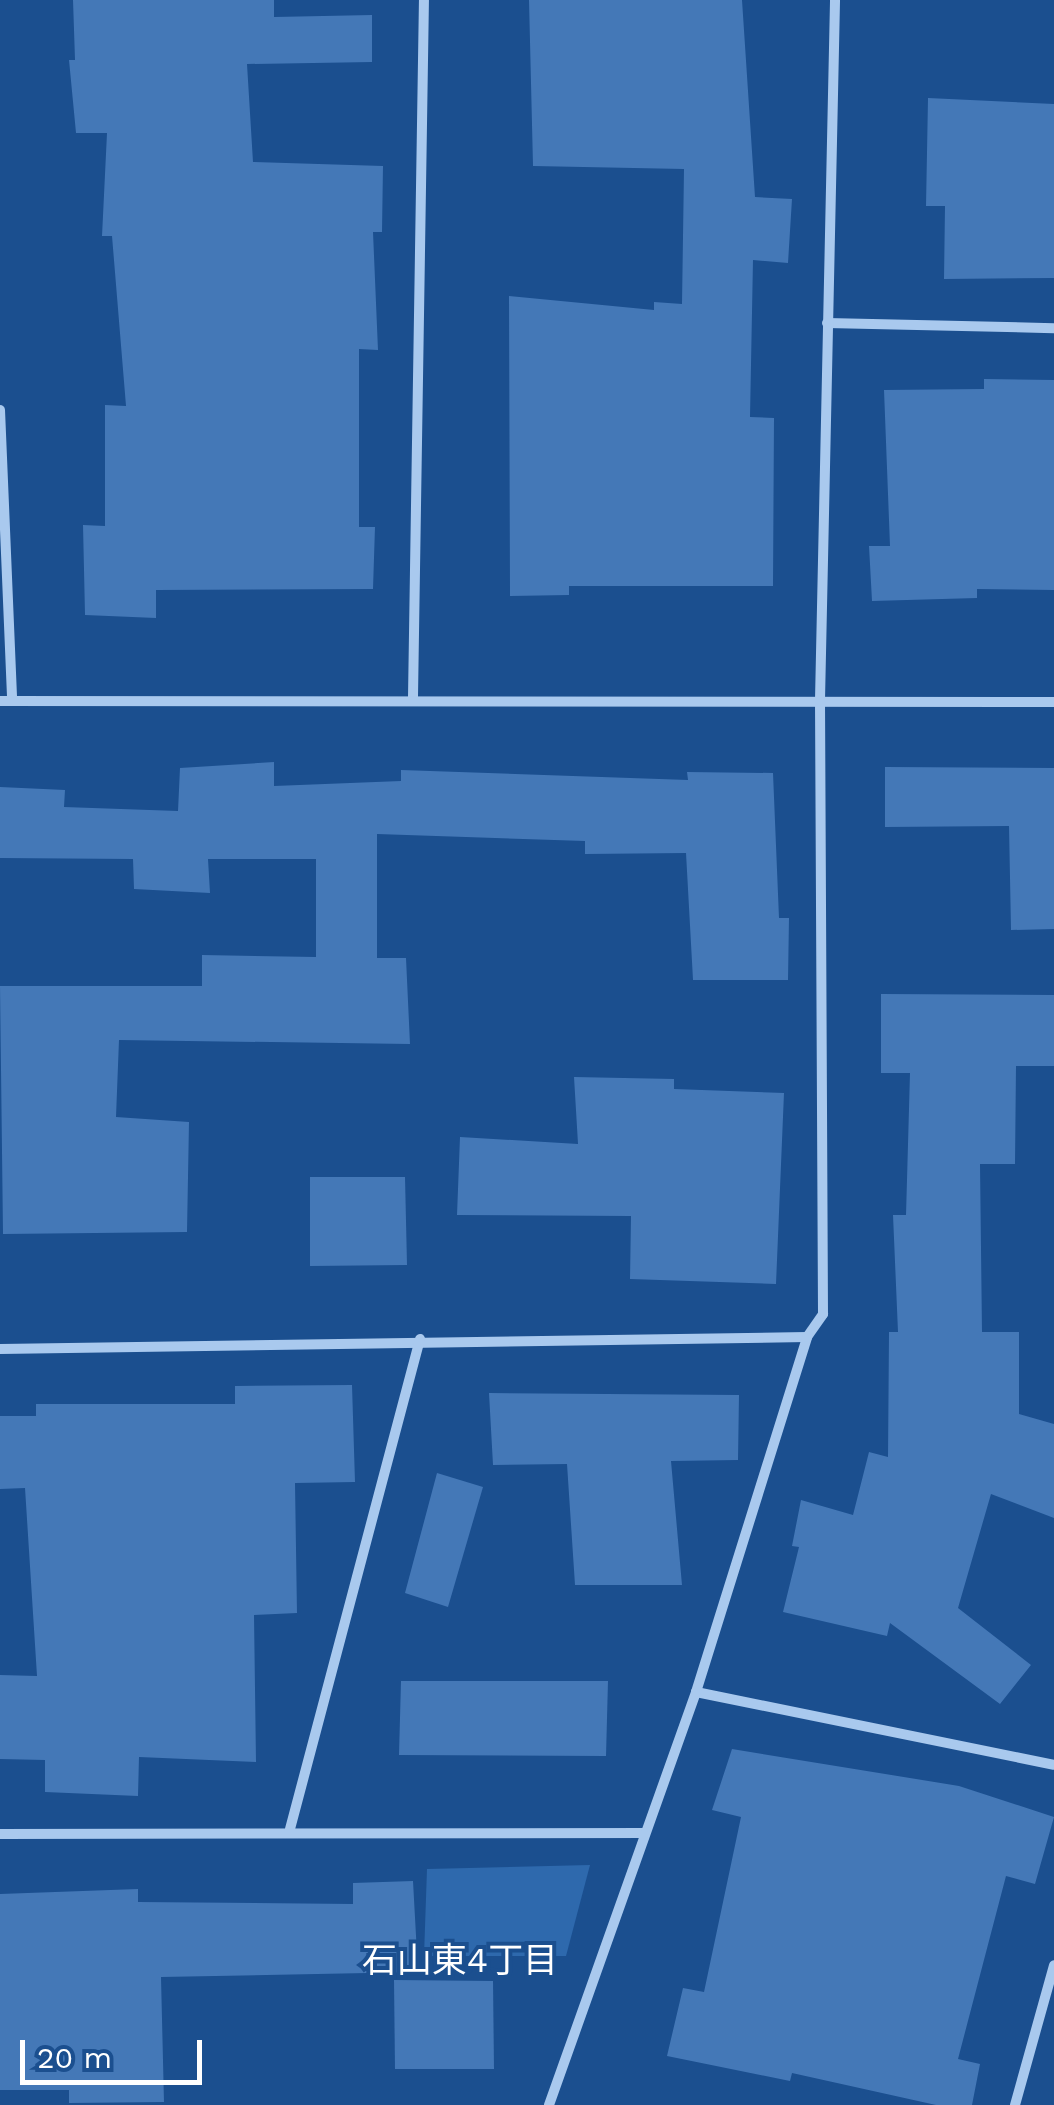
<!DOCTYPE html>
<meta charset="utf-8">
<style>
body{margin:0}
#map{position:relative;width:1054px;height:2105px;overflow:hidden;background:#1b4f8f;font-family:"Work Sans","Noto Sans JP",sans-serif}
div>[style]{position:absolute}
.green>*{inset:0;background:#2e69ad}
.building>*{inset:0;background:#4478b7}
.minor>*{height:10px;margin:-5px;padding:0 5px;transform-origin:5px;border-radius:5px;background:#a9c9ee}
span{translate:-50% -50%;white-space:nowrap;text-align:center;line-height:1.15;-webkit-text-stroke:8px #1b4f8f;paint-order:stroke}
.neighbourhood-label{font-size:35px;color:#fff}
.scale{position:absolute;left:20px;top:2040px;width:182px;height:45px;box-sizing:border-box;border:5px solid #fff;border-top:0;padding-left:12px;font-size:30px;line-height:35px;white-space:nowrap;color:#fff;-webkit-text-stroke:8px #1b4f8f;paint-order:stroke}
</style>
<div id="map">
<div class="green">
<i style="clip-path:polygon(590px 1865px,566px 1956px,424px 1956px,427px 1869px)"></i>
</div>
<div class="building">
<i style="clip-path:polygon(73px 0,274px 0,274px 17px,372px 15px,372px 62px,247px 64px,253px 162px,383px 166px,382px 232px,373px 232px,378px 350px,359px 349px,359px 527px,375px 527px,373px 589px,156px 590px,156px 618px,85px 615px,83px 525px,105px 526px,105px 405px,126px 406px,112px 236px,102px 236px,107px 133px,76px 133px,69px 60px,75px 60px)"></i>
<i style="clip-path:polygon(529px 0,742px 0,755px 197px,792px 199px,788px 263px,753px 260px,750px 417px,774px 418px,773px 586px,569px 586px,569px 595px,510px 596px,509px 296px,654px 310px,654px 302px,682px 304px,684px 169px,533px 166px)"></i>
<i style="clip-path:polygon(928px 98px,1054px 104px,1054px 278px,944px 279px,945px 206px,926px 206px)"></i>
<i style="clip-path:polygon(984px 379px,1054px 380px,1054px 590px,977px 589px,977px 598px,872px 601px,869px 546px,890px 546px,884px 390px,984px 389px)"></i>
<i style="clip-path:polygon(274px 762px,274px 786px,401px 781px,401px 770px,688px 780px,687px 772px,773px 773px,779px 918px,789px 918px,788px 980px,693px 980px,686px 853px,585px 854px,585px 841px,377px 834px,377px 958px,406px 958px,410px 1044px,119px 1040px,116px 1117px,189px 1122px,187px 1232px,3px 1234px,0 986px,202px 986px,202px 955px,316px 957px,316px 859px,208px 859px,210px 893px,134px 889px,133px 859px,0 858px,0 787px,65px 790px,64px 807px,178px 811px,180px 768px)"></i>
<i style="clip-path:polygon(885px 767px,1054px 768px,1054px 929px,1011px 930px,1009px 826px,885px 827px)"></i>
<i style="clip-path:polygon(881px 994px,1054px 995px,1054px 1066px,1016px 1066px,1015px 1164px,980px 1164px,982px 1332px,1019px 1332px,1019px 1414px,1054px 1424px,1054px 1518px,991px 1494px,958px 1608px,1031px 1665px,1000px 1704px,890px 1623px,887px 1636px,783px 1612px,799px 1547px,792px 1546px,801px 1500px,853px 1515px,869px 1452px,888px 1457px,889px 1332px,898px 1332px,893px 1215px,906px 1215px,910px 1073px,881px 1073px)"></i>
<i style="clip-path:polygon(574px 1077px,674px 1079px,674px 1089px,784px 1093px,776px 1284px,630px 1279px,631px 1216px,457px 1215px,460px 1137px,578px 1144px)"></i>
<i style="clip-path:polygon(310px 1177px,405px 1177px,407px 1265px,310px 1266px)"></i>
<i style="clip-path:polygon(352px 1385px,355px 1482px,295px 1483px,297px 1613px,254px 1615px,256px 1762px,139px 1757px,138px 1796px,45px 1792px,45px 1760px,0 1759px,0 1675px,37px 1676px,25px 1488px,0 1489px,0 1416px,36px 1416px,36px 1404px,235px 1404px,235px 1386px)"></i>
<i style="clip-path:polygon(489px 1393px,739px 1395px,738px 1460px,671px 1461px,682px 1585px,575px 1585px,567px 1464px,493px 1465px)"></i>
<i style="clip-path:polygon(437px 1473px,483px 1487px,448px 1607px,405px 1593px)"></i>
<i style="clip-path:polygon(401px 1681px,608px 1681px,606px 1756px,399px 1755px)"></i>
<i style="clip-path:polygon(732px 1749px,959px 1786px,1054px 1817px,1035px 1884px,1006px 1876px,958px 2059px,980px 2064px,972px 2105px,936px 2105px,792px 2073px,790px 2081px,667px 2056px,683px 1988px,704px 1992px,741px 1817px,712px 1810px)"></i>
<i style="clip-path:polygon(413px 1881px,418px 1972px,161px 1977px,164px 2102px,69px 2103px,69px 2090px,0 2090px,0 1894px,138px 1889px,138px 1902px,353px 1904px,353px 1883px)"></i>
<i style="clip-path:polygon(394px 1980px,493px 1981px,494px 2069px,395px 2069px)"></i>
</div>
<div class="minor">
<i style="left:827px;top:323px;width:227px;rotate:1.3deg"></i>
<i style="left:0;top:410px;width:291px;rotate:87.6deg"></i>
<i style="left:413px;top:697px;width:697px;rotate:-89.1deg"></i>
<i style="left:0;top:701px;width:1054px;rotate:0.05deg"></i>
<i style="left:0;top:1349px;width:807px;rotate:-0.85deg"></i>
<i style="left:696px;top:1692px;width:365px;rotate:11.5deg"></i>
<i style="left:290px;top:1829px;width:507px;rotate:-75.14deg"></i>
<i style="left:0;top:1834px;width:645px;rotate:-0.09deg"></i>
<i style="left:549px;top:2105px;width:438px;rotate:-70.4deg"></i>
<i style="left:696px;top:1692px;width:372px;rotate:-72.6deg"></i>
<i style="left:807px;top:1337px;width:28px;rotate:-55deg"></i>
<i style="left:823px;top:1314px;width:614px;rotate:-90.28deg"></i>
<i style="left:820px;top:700px;width:700px;rotate:-88.77deg"></i>
<i style="left:1015px;top:2105px;width:145px;rotate:-74.4deg"></i>
</div>
<div class="neighbourhood-label">
<span style="left:460px;top:1960px">石山東4丁目</span>
</div>
<div class="scale">20 m</div>
</div>
